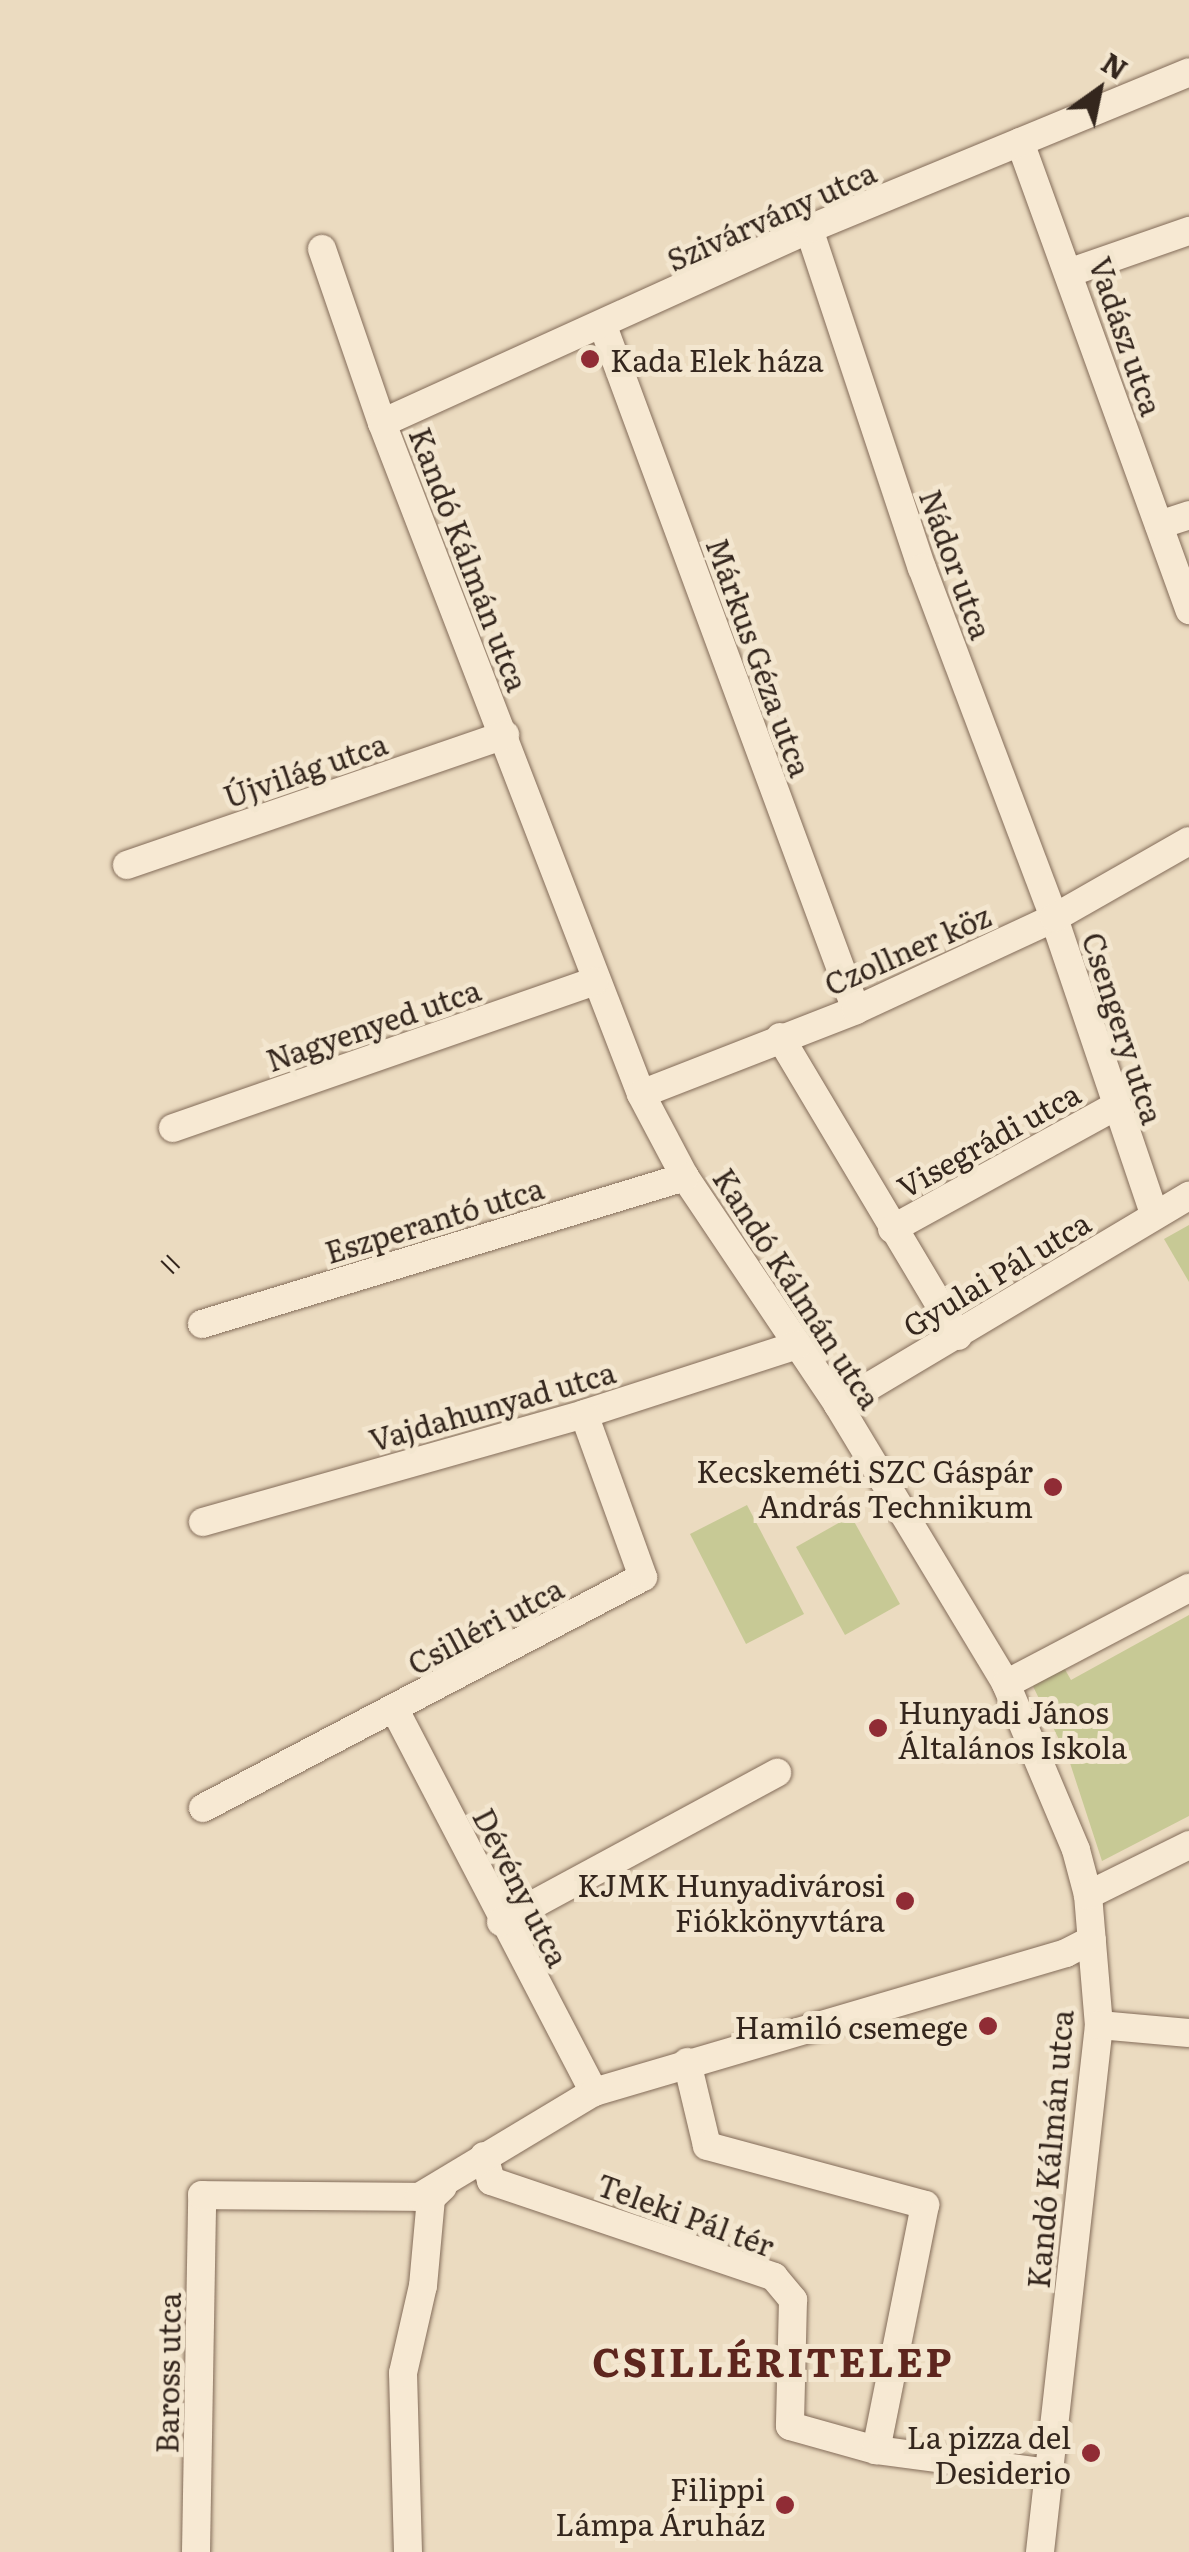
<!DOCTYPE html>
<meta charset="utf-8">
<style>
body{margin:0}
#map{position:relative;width:1189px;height:2552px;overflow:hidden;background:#ebdbc0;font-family:Literata,serif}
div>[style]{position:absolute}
.green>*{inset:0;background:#c7c995}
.roads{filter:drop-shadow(0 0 2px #836c59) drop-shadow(0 0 2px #836c59)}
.minor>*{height:28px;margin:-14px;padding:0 14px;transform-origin:14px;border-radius:14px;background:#f7e9d3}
.rail>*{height:10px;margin-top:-5px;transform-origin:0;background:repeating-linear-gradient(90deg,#f3e6cf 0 19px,#34261d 0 38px);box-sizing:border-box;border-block:2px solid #34261d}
.dots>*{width:28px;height:28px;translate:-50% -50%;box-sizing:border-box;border:5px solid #f3e6cf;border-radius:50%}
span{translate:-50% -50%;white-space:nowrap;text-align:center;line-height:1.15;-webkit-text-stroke:10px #f3e6cf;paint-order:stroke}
.street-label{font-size:30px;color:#34261d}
.poi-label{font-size:30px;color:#34261d}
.left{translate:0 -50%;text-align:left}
.right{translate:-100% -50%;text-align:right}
.district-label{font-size:40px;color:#5e261e;font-weight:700;letter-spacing:2.5px}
.north{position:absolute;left:1049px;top:40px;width:100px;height:100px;-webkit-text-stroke:8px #f3e6cf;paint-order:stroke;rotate:33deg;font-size:28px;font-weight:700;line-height:40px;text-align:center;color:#34261d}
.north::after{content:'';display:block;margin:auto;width:35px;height:45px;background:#34261d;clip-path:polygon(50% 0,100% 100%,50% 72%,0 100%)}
</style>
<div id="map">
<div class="green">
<i style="clip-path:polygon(1189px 1225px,1189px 1282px,1164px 1239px)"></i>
<i style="clip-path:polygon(747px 1505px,804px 1614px,746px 1644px,690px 1534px)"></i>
<i style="clip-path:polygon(851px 1516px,900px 1604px,845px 1635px,796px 1547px)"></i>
<i style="clip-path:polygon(1189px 1615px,1189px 1816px,1102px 1861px,1069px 1760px,1027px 1674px,1059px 1659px,1071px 1680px)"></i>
</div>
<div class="roads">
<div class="minor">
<i style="left:1020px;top:142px;width:498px;rotate:70.1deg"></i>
<i style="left:809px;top:229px;width:357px;rotate:71.6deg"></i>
<i style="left:922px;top:568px;width:374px;rotate:69.3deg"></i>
<i style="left:1054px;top:918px;width:312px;rotate:71.3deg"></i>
<i style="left:322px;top:249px;width:184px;rotate:71deg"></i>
<i style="left:382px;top:423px;width:719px;rotate:68.89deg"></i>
<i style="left:641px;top:1094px;width:94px;rotate:62.1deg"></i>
<i style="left:685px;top:1177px;width:275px;rotate:56.1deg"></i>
<i style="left:838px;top:1405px;width:326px;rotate:58.9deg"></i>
<i style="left:1006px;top:1684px;width:180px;rotate:67.1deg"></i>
<i style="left:1076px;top:1850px;width:47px;rotate:75.1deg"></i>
<i style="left:1088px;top:1895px;width:130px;rotate:85.2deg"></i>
<i style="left:1099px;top:2025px;width:530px;rotate:96.39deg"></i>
<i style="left:1071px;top:272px;width:125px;rotate:-19.2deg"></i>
<i style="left:603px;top:326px;width:729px;rotate:69.7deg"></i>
<i style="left:382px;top:423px;width:469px;rotate:-24.4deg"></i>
<i style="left:809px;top:229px;width:411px;rotate:-22.4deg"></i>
<i style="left:1159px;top:525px;width:32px;rotate:-18deg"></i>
<i style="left:127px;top:865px;width:400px;rotate:-19deg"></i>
<i style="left:780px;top:1037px;width:348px;rotate:59.2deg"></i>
<i style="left:641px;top:1094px;width:231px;rotate:-21.3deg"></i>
<i style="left:856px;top:1010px;width:218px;rotate:-24.9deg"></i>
<i style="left:1054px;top:918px;width:155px;rotate:-29.7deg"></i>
<i style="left:173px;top:1128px;width:446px;rotate:-19.2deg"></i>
<i style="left:892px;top:1229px;width:253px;rotate:-28.8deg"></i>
<i style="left:202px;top:1324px;width:505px;rotate:-16.93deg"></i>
<i style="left:838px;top:1405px;width:409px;rotate:-30.8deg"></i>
<i style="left:203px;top:1522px;width:396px;rotate:-15.8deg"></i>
<i style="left:584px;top:1414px;width:225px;rotate:-17.9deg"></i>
<i style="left:1006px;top:1684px;width:207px;rotate:-27.7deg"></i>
<i style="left:395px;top:1710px;width:431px;rotate:62.5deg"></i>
<i style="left:203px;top:1808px;width:497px;rotate:-27.7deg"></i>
<i style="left:643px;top:1577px;width:173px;rotate:-109.9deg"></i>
<i style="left:1088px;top:1895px;width:113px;rotate:-26.3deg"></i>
<i style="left:501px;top:1922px;width:314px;rotate:-28.4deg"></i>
<i style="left:1099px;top:2025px;width:90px;rotate:5.1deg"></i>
<i style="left:687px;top:2062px;width:86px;rotate:76.6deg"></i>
<i style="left:707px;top:2146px;width:226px;rotate:15.1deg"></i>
<i style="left:925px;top:2205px;width:250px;rotate:101.3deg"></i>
<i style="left:484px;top:2156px;width:26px;rotate:74deg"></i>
<i style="left:491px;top:2181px;width:299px;rotate:18.7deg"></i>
<i style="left:774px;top:2277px;width:30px;rotate:50deg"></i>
<i style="left:793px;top:2300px;width:126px;rotate:91.4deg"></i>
<i style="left:790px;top:2426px;width:89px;rotate:15.6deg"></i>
<i style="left:876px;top:2450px;width:175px;rotate:7.6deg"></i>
<i style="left:196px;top:2552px;width:357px;rotate:-89deg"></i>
<i style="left:202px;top:2195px;width:217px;rotate:0.5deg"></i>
<i style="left:419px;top:2197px;width:204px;rotate:-31deg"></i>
<i style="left:594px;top:2092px;width:492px;rotate:-16.4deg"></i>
<i style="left:1066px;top:1953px;width:29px;rotate:-27deg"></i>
<i style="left:408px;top:2552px;width:179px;rotate:-91.6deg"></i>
<i style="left:403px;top:2373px;width:89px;rotate:-77.1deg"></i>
<i style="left:423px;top:2286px;width:88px;rotate:-84.8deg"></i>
<i style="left:431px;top:2198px;width:16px;rotate:-43deg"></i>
</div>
</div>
<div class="rail">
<i style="left:164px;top:1258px;width:18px;rotate:45deg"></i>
</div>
<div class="dots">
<i style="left:590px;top:359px;background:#902c35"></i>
<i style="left:1053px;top:1487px;background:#902c35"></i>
<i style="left:878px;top:1728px;background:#902c35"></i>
<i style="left:905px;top:1901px;background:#902c35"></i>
<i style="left:988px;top:2026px;background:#902c35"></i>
<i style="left:1091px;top:2453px;background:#902c35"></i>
<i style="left:785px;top:2505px;background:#902c35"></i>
</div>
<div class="street-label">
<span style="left:771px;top:215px;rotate:-24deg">Szivárvány utca</span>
<span style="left:1127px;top:336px;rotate:71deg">Vadász utca</span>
<span style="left:470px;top:559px;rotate:69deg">Kandó Kálmán utca</span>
<span style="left:957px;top:564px;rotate:70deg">Nádor utca</span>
<span style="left:760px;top:657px;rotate:70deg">Márkus Géza utca</span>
<span style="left:305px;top:769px;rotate:-19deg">Újvilág utca</span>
<span style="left:907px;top:949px;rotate:-24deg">Czollner köz</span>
<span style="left:373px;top:1024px;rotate:-19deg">Nagyenyed utca</span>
<span style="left:1124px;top:1028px;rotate:72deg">Csengery utca</span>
<span style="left:988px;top:1139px;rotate:-29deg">Visegrádi utca</span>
<span style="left:434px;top:1219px;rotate:-17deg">Eszperantó utca</span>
<span style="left:996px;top:1273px;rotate:-31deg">Gyulai Pál utca</span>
<span style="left:798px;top:1288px;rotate:57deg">Kandó Kálmán utca</span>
<span style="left:492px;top:1405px;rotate:-16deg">Vajdahunyad utca</span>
<span style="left:485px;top:1625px;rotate:-28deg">Csilléri utca</span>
<span style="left:522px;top:1887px;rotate:63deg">Dévény utca</span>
<span style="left:1049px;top:2149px;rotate:-85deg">Kandó Kálmán utca</span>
<span style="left:686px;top:2214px;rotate:20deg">Teleki Pál tér</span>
<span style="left:167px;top:2373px;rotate:-89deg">Baross utca</span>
</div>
<div class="poi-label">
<span class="left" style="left:610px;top:359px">Kada Elek háza</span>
<span class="right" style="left:1033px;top:1487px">Kecskeméti SZC Gáspár<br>András Technikum</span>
<span class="left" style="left:898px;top:1728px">Hunyadi János<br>Általános Iskola</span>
<span class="right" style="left:885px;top:1901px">KJMK Hunyadivárosi<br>Fiókkönyvtára</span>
<span class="right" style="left:968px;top:2026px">Hamiló csemege</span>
<span class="right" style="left:1071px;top:2453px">La pizza del<br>Desiderio</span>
<span class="right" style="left:765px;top:2505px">Filippi<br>Lámpa Áruház</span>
</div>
<div class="district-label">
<span style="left:773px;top:2360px">CSILLÉRITELEP</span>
</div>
<div class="north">N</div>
</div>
